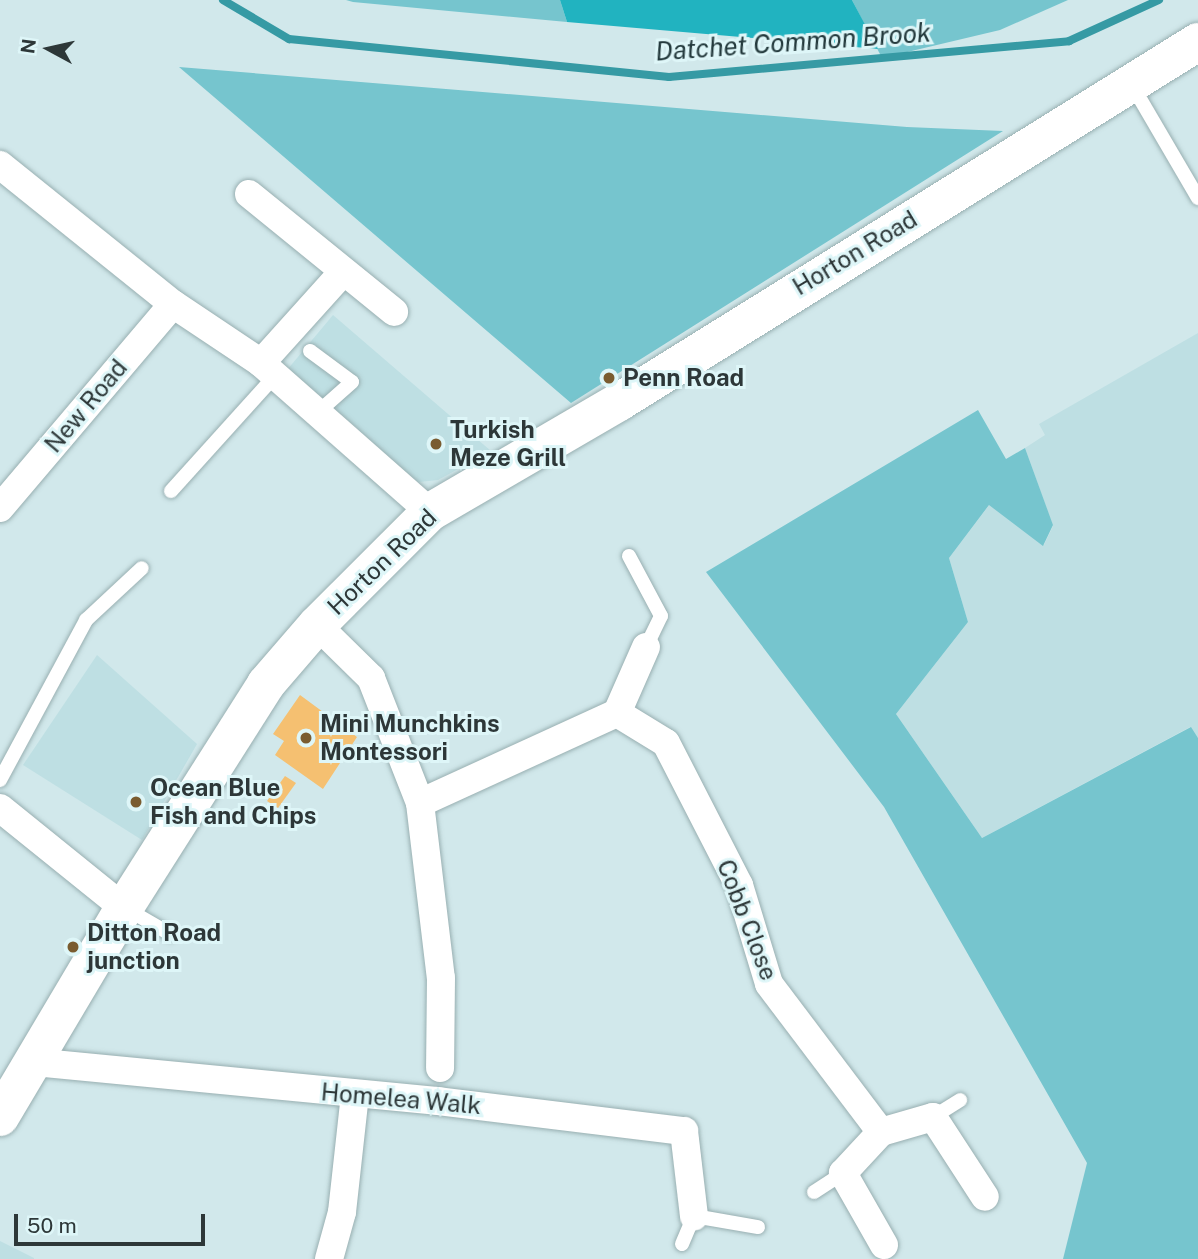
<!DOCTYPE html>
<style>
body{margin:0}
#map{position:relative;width:1198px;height:1259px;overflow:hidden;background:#d1e8eb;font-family:"Public Sans",sans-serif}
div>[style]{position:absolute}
.built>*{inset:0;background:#bedfe3}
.green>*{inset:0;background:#76c5ce}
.forest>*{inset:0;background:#21b3c0}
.stream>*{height:8px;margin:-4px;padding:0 4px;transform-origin:4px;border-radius:4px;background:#369aa4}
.building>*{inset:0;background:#f5c071}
.roads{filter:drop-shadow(0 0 2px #98afb1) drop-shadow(0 0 2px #98afb1)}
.lane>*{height:14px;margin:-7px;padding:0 7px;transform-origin:7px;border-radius:7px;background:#fff}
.street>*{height:28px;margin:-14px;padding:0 14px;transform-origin:14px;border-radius:14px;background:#fff}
.secondary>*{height:38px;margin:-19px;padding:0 19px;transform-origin:19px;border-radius:19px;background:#fff}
.dots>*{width:19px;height:19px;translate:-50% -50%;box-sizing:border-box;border:4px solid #def6f8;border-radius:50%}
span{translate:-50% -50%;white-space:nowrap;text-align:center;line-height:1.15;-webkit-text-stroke:6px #def6f8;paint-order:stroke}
.street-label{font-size:24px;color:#2d3738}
.poi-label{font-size:24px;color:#2d3738;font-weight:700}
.left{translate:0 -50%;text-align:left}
.water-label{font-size:26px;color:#23393c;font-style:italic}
.north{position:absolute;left:14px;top:14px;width:70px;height:70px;-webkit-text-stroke:5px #def6f8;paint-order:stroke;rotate:278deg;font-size:19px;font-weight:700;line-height:28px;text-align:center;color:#2d3738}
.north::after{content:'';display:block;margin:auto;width:24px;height:32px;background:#2d3738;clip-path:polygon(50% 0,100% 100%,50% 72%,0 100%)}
.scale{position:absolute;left:14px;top:1214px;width:191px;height:32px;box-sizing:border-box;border:4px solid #2d3738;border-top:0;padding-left:9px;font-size:21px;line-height:24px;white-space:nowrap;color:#2d3738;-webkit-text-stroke:5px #def6f8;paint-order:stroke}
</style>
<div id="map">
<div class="built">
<i style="clip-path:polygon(333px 315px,491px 451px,438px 480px,419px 482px,405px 477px,357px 428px,287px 370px)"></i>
<i style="clip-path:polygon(1198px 333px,1198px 738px,1190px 727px,982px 838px,896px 714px,968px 622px,949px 558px,990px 504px,1044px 545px,1053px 526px,1025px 448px,1045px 435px,1039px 424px)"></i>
<i style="clip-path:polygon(97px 655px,197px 744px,142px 840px,23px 765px)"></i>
<i style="clip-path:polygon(0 1241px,34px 1258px,34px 1259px,0 1259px)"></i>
</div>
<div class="green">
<i style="clip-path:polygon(346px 0,560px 0,567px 22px,353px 2px)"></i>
<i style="clip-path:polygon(852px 0,1068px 0,1000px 30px,882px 58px)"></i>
<i style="clip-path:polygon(179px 67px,907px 127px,1003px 131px,571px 403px)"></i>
<i style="clip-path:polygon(978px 410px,1006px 459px,1025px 448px,1053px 525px,1043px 546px,989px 505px,949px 558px,968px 622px,896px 714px,982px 838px,1191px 727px,1198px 738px,1198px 1259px,1063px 1259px,1087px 1163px,884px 807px,706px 572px)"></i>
</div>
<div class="forest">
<i style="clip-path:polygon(560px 0,852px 0,878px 49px,567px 22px)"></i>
</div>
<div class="stream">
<i style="left:223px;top:0;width:77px;rotate:30.6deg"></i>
<i style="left:289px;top:39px;width:382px;rotate:5.7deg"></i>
<i style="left:669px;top:77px;width:402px;rotate:-5.1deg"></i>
<i style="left:1069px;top:41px;width:99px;rotate:-24.5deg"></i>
</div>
<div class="building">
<i style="clip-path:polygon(300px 695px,357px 737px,323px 789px,275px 755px,284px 741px,273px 734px)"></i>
<i style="clip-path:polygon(285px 776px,296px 783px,278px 808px,267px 801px)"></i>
</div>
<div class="roads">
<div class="lane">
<i style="left:1132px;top:85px;width:131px;rotate:59.7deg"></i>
<i style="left:310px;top:351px;width:52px;rotate:36.4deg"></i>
<i style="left:352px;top:382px;width:47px;rotate:138.5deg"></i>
<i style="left:171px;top:491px;width:155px;rotate:-47.9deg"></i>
<i style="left:629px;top:556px;width:68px;rotate:61.9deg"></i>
<i style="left:661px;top:616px;width:34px;rotate:116deg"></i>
<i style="left:0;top:780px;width:182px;rotate:-61.7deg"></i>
<i style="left:86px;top:620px;width:76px;rotate:-42.9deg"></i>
<i style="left:125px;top:908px;width:52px;rotate:30deg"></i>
<i style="left:933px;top:1117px;width:32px;rotate:-32deg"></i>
<i style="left:814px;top:1192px;width:35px;rotate:-33deg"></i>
<i style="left:682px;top:1244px;width:30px;rotate:-67deg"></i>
<i style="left:694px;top:1216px;width:65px;rotate:9.8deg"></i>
</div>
<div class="street">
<i style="left:0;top:165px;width:222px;rotate:38.8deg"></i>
<i style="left:173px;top:304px;width:106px;rotate:33.8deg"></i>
<i style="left:261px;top:363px;width:225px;rotate:41.4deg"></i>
<i style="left:249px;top:194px;width:187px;rotate:39.1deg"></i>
<i style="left:261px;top:363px;width:122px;rotate:-48deg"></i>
<i style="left:0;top:508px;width:267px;rotate:-49.7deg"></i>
<i style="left:317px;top:625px;width:76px;rotate:44.5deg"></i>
<i style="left:371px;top:678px;width:134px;rotate:68.6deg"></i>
<i style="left:420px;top:803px;width:176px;rotate:83.2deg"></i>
<i style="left:441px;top:978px;width:90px;rotate:90.6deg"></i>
<i style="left:617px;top:713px;width:72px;rotate:-66.3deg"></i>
<i style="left:420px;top:803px;width:217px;rotate:-24.6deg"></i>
<i style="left:617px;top:713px;width:57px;rotate:31.5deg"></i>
<i style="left:666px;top:743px;width:160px;rotate:62.8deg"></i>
<i style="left:739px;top:885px;width:103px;rotate:73.1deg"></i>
<i style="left:769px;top:984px;width:186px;rotate:52.9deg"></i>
<i style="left:0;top:808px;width:159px;rotate:38.9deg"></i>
<i style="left:33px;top:1062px;width:407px;rotate:5.5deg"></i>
<i style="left:438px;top:1101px;width:248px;rotate:7deg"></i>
<i style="left:684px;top:1131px;width:86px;rotate:83.3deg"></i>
<i style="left:884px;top:1245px;width:83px;rotate:-119.7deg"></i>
<i style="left:843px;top:1173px;width:56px;rotate:-47.2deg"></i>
<i style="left:881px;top:1132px;width:54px;rotate:-16.1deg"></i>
<i style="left:933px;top:1117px;width:95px;rotate:57deg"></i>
<i style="left:329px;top:1259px;width:49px;rotate:-74.5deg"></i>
<i style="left:342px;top:1212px;width:119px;rotate:-83.7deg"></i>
</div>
<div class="secondary">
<i style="left:0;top:1117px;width:243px;rotate:-59.3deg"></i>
<i style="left:124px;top:908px;width:265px;rotate:-57.6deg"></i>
<i style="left:266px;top:684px;width:78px;rotate:-49.2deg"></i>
<i style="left:317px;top:625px;width:160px;rotate:-45deg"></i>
<i style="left:430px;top:512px;width:219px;rotate:-30.2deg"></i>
<i style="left:619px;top:402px;width:682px;rotate:-31.87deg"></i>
</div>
</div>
<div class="dots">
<i style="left:609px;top:378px;background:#7a5c30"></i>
<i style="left:436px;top:444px;background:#7a5c30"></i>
<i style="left:306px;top:738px;background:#7a5c30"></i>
<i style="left:136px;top:802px;background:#7a5c30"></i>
<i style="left:73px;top:947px;background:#7a5c30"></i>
</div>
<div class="street-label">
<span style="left:855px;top:253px;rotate:-31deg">Horton Road</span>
<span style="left:86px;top:406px;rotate:-50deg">New Road</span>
<span style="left:382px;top:562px;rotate:-44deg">Horton Road</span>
<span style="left:747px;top:920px;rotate:69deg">Cobb Close</span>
<span style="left:401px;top:1099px;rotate:5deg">Homelea Walk</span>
</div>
<div class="poi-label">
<span class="left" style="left:623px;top:378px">Penn Road</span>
<span class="left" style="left:450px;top:444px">Turkish<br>Meze Grill</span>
<span class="left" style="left:320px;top:738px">Mini Munchkins<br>Montessori</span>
<span class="left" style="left:150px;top:802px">Ocean Blue<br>Fish and Chips</span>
<span class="left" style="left:87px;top:947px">Ditton Road<br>junction</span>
</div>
<div class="water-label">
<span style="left:793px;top:42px;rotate:-4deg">Datchet Common Brook</span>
</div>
<div class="north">N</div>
<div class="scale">50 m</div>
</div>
